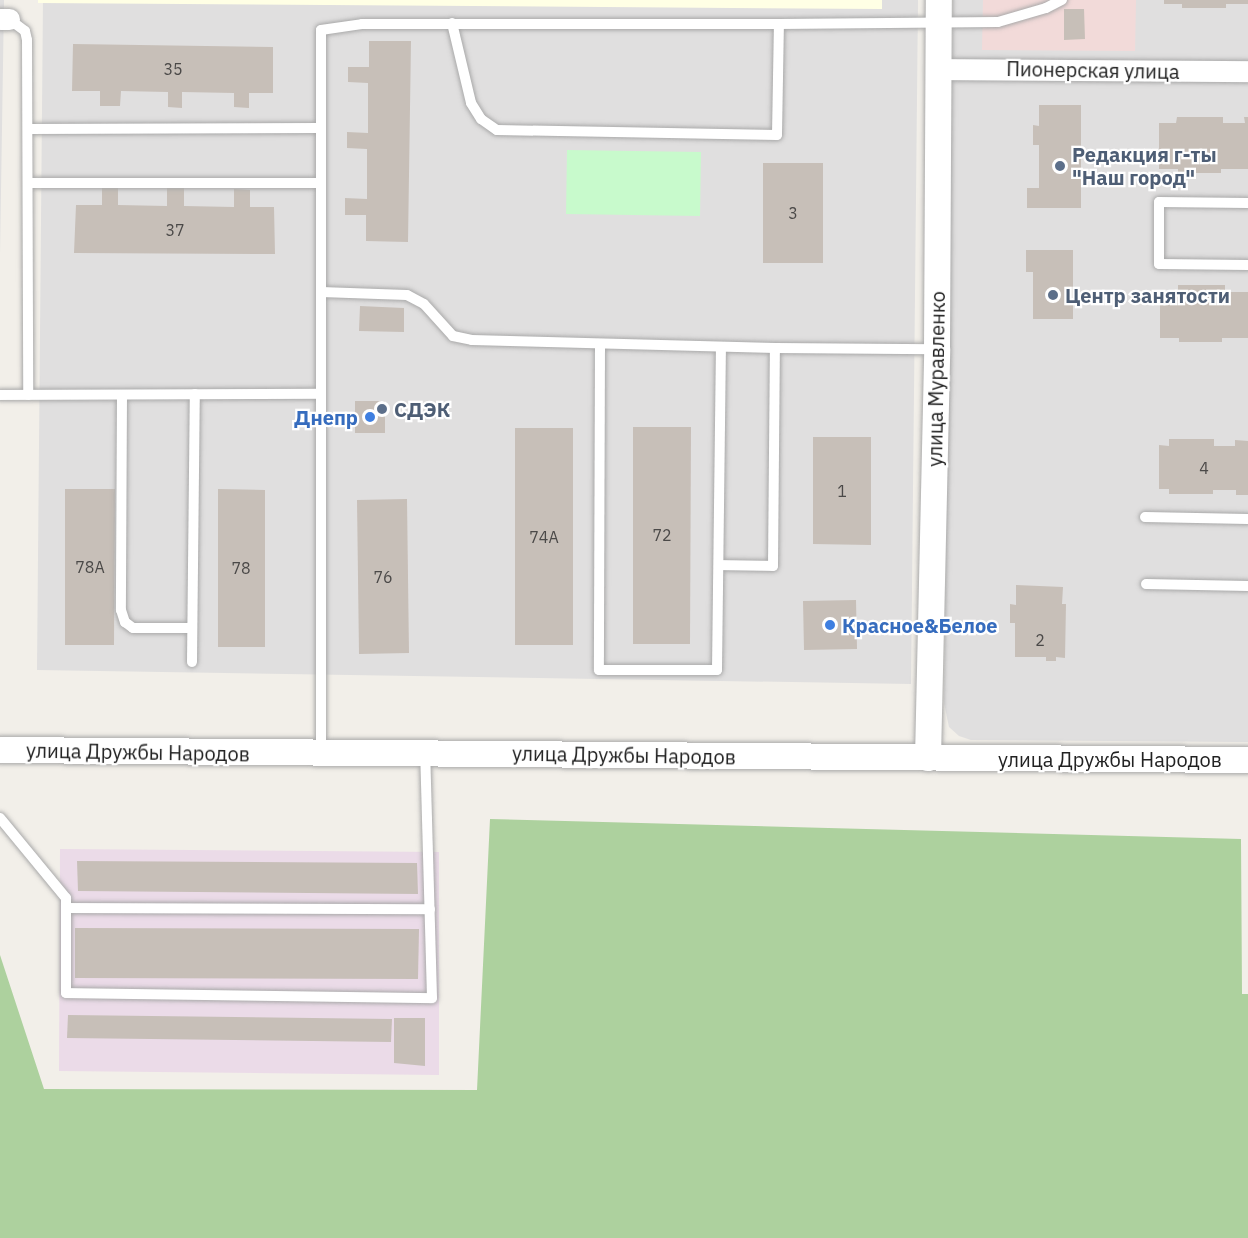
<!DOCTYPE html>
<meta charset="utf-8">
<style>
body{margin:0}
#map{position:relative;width:1248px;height:1238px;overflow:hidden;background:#f2efe9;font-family:"IBM Plex Sans",sans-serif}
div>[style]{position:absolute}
.residential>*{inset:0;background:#e0dfdf}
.commercial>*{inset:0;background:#f2dad9}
.industrial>*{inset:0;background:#ebdbe8}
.education>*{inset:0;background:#ffffe5}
.forest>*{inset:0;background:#add19e}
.park>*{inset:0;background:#c8facc}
.building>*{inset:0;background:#c7bfb8}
.roads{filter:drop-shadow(0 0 2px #a9a9a9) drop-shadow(0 0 2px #a9a9a9)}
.service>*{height:10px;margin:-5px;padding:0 5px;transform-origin:5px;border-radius:5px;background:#fff}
.minor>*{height:21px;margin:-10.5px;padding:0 10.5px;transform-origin:10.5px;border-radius:10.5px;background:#fff}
.tertiary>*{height:26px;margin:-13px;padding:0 13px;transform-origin:13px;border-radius:13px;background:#fff}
.dots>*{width:16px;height:16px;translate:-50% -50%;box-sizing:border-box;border:3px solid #fff;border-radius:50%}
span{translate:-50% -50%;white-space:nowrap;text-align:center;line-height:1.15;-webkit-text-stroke:4.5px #fff;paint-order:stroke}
.number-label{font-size:16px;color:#4b4948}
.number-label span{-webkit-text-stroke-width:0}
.street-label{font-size:20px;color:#222}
.service-label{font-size:20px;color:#4e5e75;font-weight:700}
.left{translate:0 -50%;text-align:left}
.shop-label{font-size:20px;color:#366cbe;font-weight:700}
.right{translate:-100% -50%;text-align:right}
</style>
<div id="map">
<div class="residential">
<i style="clip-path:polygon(0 0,4px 0,0 253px)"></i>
<i style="clip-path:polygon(43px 0,918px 0,911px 684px,37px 670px)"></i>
<i style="clip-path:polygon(953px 0,1248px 0,1248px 742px,971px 740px,959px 736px,949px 727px,944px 703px)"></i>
</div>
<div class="commercial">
<i style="clip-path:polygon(983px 0,1136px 0,1135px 51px,982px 50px)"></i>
</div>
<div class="industrial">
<i style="clip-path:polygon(60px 849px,439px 852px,439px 1075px,59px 1071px)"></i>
</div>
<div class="education">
<i style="clip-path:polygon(38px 0,882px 0,882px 9px,38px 3px)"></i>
</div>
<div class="forest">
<i style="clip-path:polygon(490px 819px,1241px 839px,1242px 994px,1248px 994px,1248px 1238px,0 1238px,0 955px,44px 1089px,477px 1090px)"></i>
</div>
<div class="park">
<i style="clip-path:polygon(567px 150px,701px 152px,700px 216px,566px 214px)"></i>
</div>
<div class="building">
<i style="clip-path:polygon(1164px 0,1248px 0,1248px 4px,1226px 4px,1226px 8px,1182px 8px,1182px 4px,1164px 4px)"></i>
<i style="clip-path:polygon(1064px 9px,1084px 9px,1085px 39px,1064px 40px)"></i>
<i style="clip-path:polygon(369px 41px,411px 41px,408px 242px,366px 241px,366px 215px,345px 215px,345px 198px,367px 199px,367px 149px,347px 148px,347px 132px,368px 133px,368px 83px,348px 82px,348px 67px,369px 67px)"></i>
<i style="clip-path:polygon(73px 44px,273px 47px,273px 93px,249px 93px,249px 108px,234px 107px,234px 93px,182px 92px,182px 108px,168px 107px,168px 92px,121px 91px,120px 106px,100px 106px,100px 91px,72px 91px)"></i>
<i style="clip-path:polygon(1039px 105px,1081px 105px,1081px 208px,1027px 208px,1027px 188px,1039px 188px,1039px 145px,1033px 145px,1033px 125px,1039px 126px)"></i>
<i style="clip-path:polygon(1177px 117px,1223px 117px,1223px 123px,1245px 123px,1244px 117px,1248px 117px,1248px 169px,1221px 169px,1221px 173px,1178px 173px,1178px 169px,1159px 169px,1159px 123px,1176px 123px)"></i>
<i style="clip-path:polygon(763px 163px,823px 163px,823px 263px,763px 263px)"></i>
<i style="clip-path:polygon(102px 188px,118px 188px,118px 205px,167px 206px,167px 188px,184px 188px,184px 206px,234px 207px,234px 189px,250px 190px,250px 207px,274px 207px,275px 254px,74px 253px,76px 205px,102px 205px)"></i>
<i style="clip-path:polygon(1026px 250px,1073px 250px,1073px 319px,1033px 319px,1033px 272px,1026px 272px)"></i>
<i style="clip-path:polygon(1178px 285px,1225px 285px,1225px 292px,1248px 292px,1248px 338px,1222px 338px,1222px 342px,1179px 342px,1179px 338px,1160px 338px,1160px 292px,1178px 292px)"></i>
<i style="clip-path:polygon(360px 306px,404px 308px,404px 332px,359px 331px)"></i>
<i style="clip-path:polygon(355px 401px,385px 401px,385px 433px,355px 433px)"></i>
<i style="clip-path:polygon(633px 427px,691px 427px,690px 644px,633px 644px)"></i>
<i style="clip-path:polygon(515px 428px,573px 428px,573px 645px,515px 645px)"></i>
<i style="clip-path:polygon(813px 437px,871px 437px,871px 545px,813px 544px)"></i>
<i style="clip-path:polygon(1169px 439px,1214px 439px,1214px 446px,1235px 446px,1235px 440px,1248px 441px,1248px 495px,1236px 495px,1236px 490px,1213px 490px,1213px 494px,1169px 494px,1169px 489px,1159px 489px,1159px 445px,1169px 446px)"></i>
<i style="clip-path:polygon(65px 489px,115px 489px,114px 645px,65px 645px)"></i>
<i style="clip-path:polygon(218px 489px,265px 490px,265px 647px,218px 647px)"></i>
<i style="clip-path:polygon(407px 499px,409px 653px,359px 654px,357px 500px)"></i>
<i style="clip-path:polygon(1016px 585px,1063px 587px,1062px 604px,1066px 604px,1065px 658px,1056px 657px,1056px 661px,1046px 661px,1046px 657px,1015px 657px,1015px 623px,1010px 623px,1010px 604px,1016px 605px)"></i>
<i style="clip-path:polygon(856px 600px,857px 649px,804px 650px,803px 601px)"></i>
<i style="clip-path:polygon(77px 861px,417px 863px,418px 894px,78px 891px)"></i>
<i style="clip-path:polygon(75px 928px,419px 929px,418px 979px,75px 978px)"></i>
<i style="clip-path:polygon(68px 1015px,392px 1019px,391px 1042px,67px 1038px)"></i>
<i style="clip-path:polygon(394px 1018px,425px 1018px,425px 1066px,394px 1063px)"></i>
</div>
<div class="roads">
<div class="service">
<i style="left:9px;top:19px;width:20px;rotate:37deg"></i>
<i style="left:25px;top:31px;width:9px;rotate:77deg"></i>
<i style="left:27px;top:40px;width:355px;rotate:89.8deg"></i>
<i style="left:452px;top:23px;width:82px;rotate:76.6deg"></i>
<i style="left:471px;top:103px;width:19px;rotate:58deg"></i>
<i style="left:481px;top:119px;width:19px;rotate:35deg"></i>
<i style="left:497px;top:130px;width:280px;rotate:1deg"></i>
<i style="left:777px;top:135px;width:111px;rotate:-89deg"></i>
<i style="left:779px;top:24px;width:219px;rotate:-0.5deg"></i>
<i style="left:998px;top:22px;width:50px;rotate:-16.3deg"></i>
<i style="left:1046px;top:8px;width:18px;rotate:-27deg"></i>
<i style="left:28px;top:129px;width:293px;rotate:-0.2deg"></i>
<i style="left:28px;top:183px;width:293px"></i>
<i style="left:1248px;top:203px;width:89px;rotate:-179.4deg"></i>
<i style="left:1159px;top:202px;width:62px;rotate:90deg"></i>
<i style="left:1159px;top:264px;width:89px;rotate:0.6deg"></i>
<i style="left:321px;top:292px;width:86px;rotate:2deg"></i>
<i style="left:407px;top:295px;width:19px;rotate:28deg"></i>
<i style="left:424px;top:304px;width:43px;rotate:47.8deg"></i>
<i style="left:453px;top:336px;width:19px;rotate:12deg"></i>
<i style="left:472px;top:340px;width:303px;rotate:1.5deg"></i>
<i style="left:775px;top:348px;width:162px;rotate:0.4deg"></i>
<i style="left:600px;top:344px;width:326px;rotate:90.2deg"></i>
<i style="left:599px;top:670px;width:118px"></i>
<i style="left:717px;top:670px;width:323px;rotate:-89.3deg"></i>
<i style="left:0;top:395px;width:321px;rotate:-0.2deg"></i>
<i style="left:122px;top:395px;width:215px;rotate:90.3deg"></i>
<i style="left:121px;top:610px;width:13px;rotate:72deg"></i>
<i style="left:125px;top:622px;width:10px;rotate:37deg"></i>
<i style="left:133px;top:628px;width:59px"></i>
<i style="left:1145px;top:517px;width:103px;rotate:1.1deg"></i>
<i style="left:720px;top:565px;width:53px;rotate:1.1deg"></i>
<i style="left:773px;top:566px;width:218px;rotate:-89.5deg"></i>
<i style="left:1146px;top:584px;width:102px;rotate:1.1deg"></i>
<i style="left:192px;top:662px;width:268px;rotate:-89.4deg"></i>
<i style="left:321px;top:754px;width:724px;rotate:-90deg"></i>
<i style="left:321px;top:30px;width:41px;rotate:-8.3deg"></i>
<i style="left:362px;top:24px;width:417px"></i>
<i style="left:0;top:818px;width:104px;rotate:50.5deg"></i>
<i style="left:66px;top:898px;width:95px;rotate:90deg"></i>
<i style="left:66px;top:993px;width:366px;rotate:0.8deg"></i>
<i style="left:432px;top:998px;width:244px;rotate:-91.6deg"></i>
<i style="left:66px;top:908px;width:364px;rotate:0.2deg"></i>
</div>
<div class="minor">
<i style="left:0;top:19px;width:9px"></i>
<i style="left:938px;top:69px;width:310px;rotate:0.4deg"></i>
</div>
<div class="tertiary">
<i style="left:0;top:750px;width:1248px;rotate:0.46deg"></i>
<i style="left:928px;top:758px;width:409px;rotate:-88.7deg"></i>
<i style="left:937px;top:349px;width:349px;rotate:-89.7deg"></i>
</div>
</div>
<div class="dots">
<i style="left:1060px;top:166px;background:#5c6f8a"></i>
<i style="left:1053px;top:295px;background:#5c6f8a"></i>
<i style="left:382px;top:409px;background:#5c6f8a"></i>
<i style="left:370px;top:417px;background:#3f7fe0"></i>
<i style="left:830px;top:625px;background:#3f7fe0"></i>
</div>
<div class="number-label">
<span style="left:173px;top:69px">35</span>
<span style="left:793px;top:213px">3</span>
<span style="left:175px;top:230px">37</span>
<span style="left:1204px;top:468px">4</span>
<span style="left:842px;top:491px">1</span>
<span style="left:662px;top:535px">72</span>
<span style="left:544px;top:537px">74А</span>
<span style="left:90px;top:567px">78А</span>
<span style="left:241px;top:568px">78</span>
<span style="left:383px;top:577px">76</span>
<span style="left:1040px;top:640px">2</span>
</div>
<div class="street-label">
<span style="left:1093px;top:70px;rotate:1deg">Пионерская улица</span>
<span style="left:936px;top:379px;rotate:-89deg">улица Муравленко</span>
<span style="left:138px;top:752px;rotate:1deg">улица Дружбы Народов</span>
<span style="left:624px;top:755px;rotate:1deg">улица Дружбы Народов</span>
<span style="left:1110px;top:759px">улица Дружбы Народов</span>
</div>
<div class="service-label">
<span class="left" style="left:1072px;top:166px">Редакция г-ты<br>"Наш город"</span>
<span class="left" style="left:1065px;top:295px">Центр занятости</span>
<span class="left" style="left:394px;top:409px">СДЭК</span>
</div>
<div class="shop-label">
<span class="right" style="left:358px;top:417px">Днепр</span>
<span class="left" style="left:842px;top:625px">Красное&amp;Белое</span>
</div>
</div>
